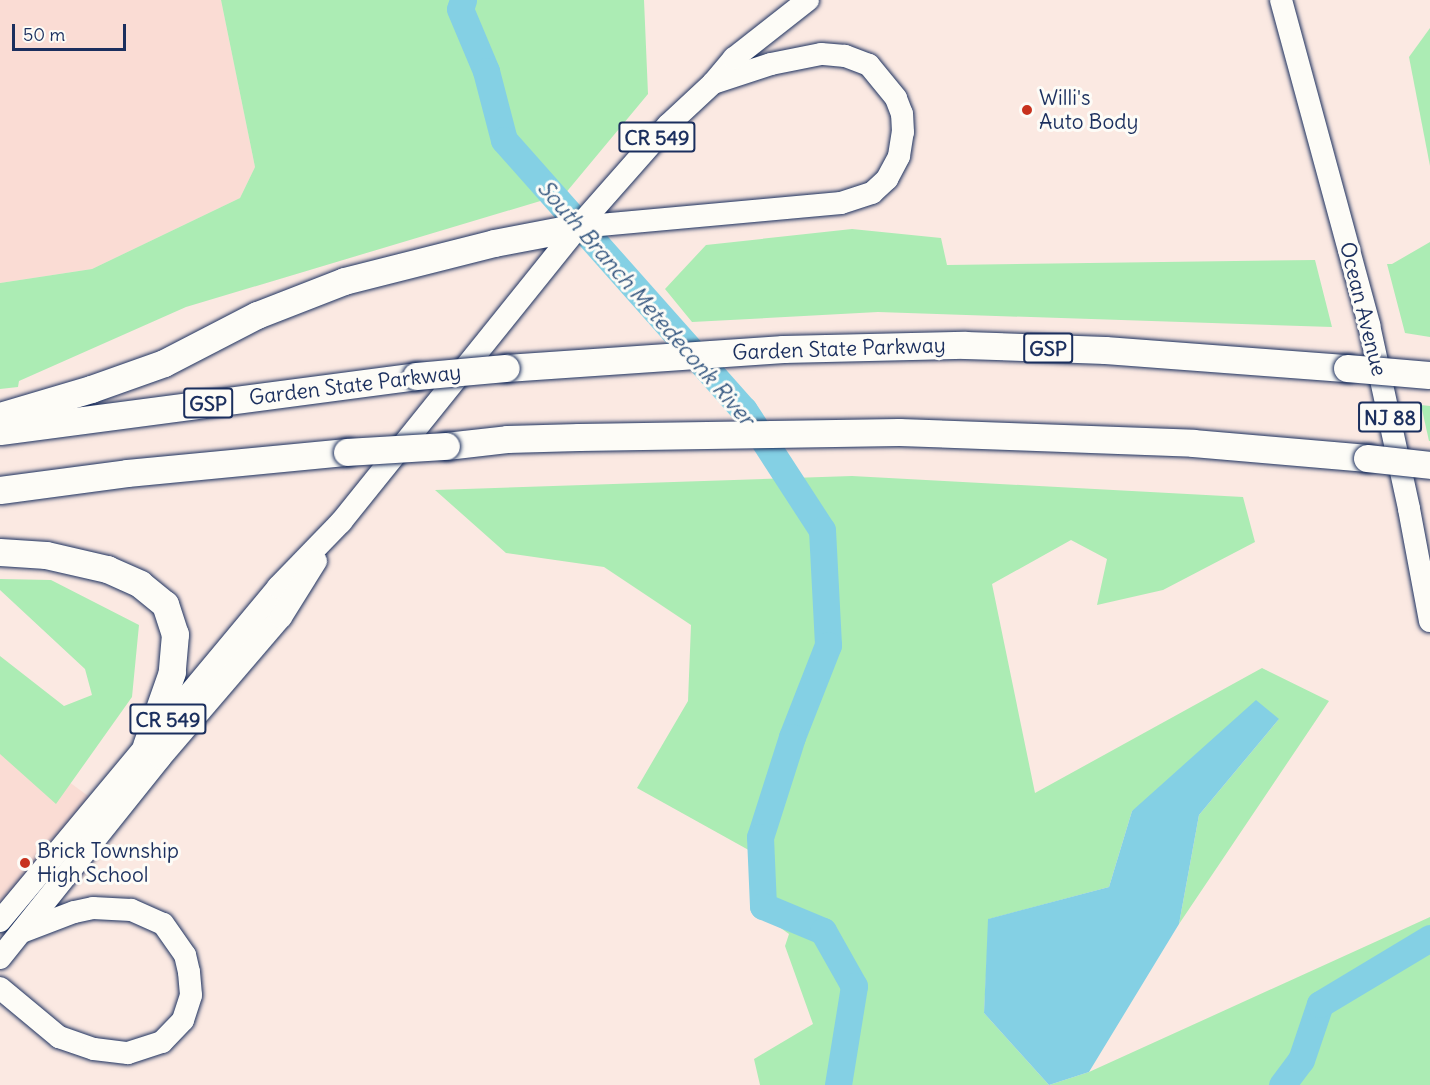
<!DOCTYPE html>
<style>
body{margin:0}
#map{position:relative;width:1430px;height:1085px;overflow:hidden;background:#fbe9e2;font-family:Delius,sans-serif}
div>[style]{position:absolute}
.built>*{inset:0;background:#fadcd4}
.green>*{inset:0;background:#acecb4}
.water>*{inset:0;background:#84d0e4}
.river>*{height:27px;margin:-13.5px;padding:0 13.5px;transform-origin:13.5px;border-radius:13.5px;background:#84d0e4}
.roads{filter:drop-shadow(0 0 2px #1b2f5e) drop-shadow(0 0 2px #1b2f5e)}
.primary>*{height:22px;margin:-11px;padding:0 11px;transform-origin:11px;border-radius:11px;background:#fdfcf7}
.motorway>*{height:27px;margin:-13.5px;padding:0 13.5px;transform-origin:13.5px;border-radius:13.5px;background:#fdfcf7}
.bridges{filter:drop-shadow(0 0 2px #1b2f5e) drop-shadow(0 0 2px #1b2f5e)}
.motorway-bridge>*{height:27px;margin:-13.5px;padding:0 13.5px;transform-origin:13.5px;border-radius:13.5px;background:#fdfcf7}
.dots>*{width:16px;height:16px;translate:-50% -50%;box-sizing:border-box;border:3px solid #fdfcf7;border-radius:50%}
span{translate:-50% -50%;white-space:nowrap;text-align:center;line-height:1.15;-webkit-text-stroke:6px #fdfcf7;paint-order:stroke}
.shield-label span{padding:2px 4px;background:#fdfcf7;border:2px solid;border-radius:4px;-webkit-text-stroke-width:0}
.shield-label{font-size:20px;color:#1b2f5e;font-weight:700}
.poi-label{font-size:21px;color:#1b2f5e}
.left{translate:0 -50%;text-align:left}
.street-label{font-size:21px;color:#1b2f5e}
.water-label{font-size:22px;color:#355780;font-style:italic}
.scale{position:absolute;left:12px;top:24px;width:114px;height:27px;box-sizing:border-box;border:3px solid #1b2f5e;border-top:0;padding-left:8px;font-size:18px;line-height:21px;white-space:nowrap;color:#1b2f5e;-webkit-text-stroke:4px #fdfcf7;paint-order:stroke}
</style>
<div id="map">
<div class="built">
<i style="clip-path:polygon(0 0,221px 0,255px 167px,240px 198px,92px 269px,0 283px)"></i>
<i style="clip-path:polygon(0 731px,99px 804px,0 923px)"></i>
</div>
<div class="green">
<i style="clip-path:polygon(221px 0,644px 0,648px 94px,554px 207px,547px 199px,186px 307px,19px 381px,18px 387px,0 389px,0 283px,92px 269px,240px 198px,255px 167px)"></i>
<i style="clip-path:polygon(1430px 28px,1430px 166px,1409px 57px)"></i>
<i style="clip-path:polygon(852px 229px,941px 238px,947px 265px,1315px 260px,1332px 327px,878px 312px,692px 322px,665px 289px,706px 245px)"></i>
<i style="clip-path:polygon(1430px 242px,1430px 337px,1405px 333px,1387px 264px,1392px 264px)"></i>
<i style="clip-path:polygon(1421px 405px,1430px 406px,1430px 441px,1429px 441px)"></i>
<i style="clip-path:polygon(852px 476px,1243px 497px,1255px 542px,1163px 590px,1097px 605px,1107px 559px,1071px 540px,992px 584px,1035px 793px,1262px 668px,1329px 701px,1179px 924px,1199px 815px,1279px 719px,1132px 811px,1109px 887px,989px 919px,984px 1013px,1049px 1085px,760px 1085px,754px 1059px,813px 1024px,785px 946px,789px 934px,778px 926px,754px 853px,637px 788px,688px 701px,691px 625px,604px 567px,506px 553px,435px 490px)"></i>
<i style="clip-path:polygon(0 579px,51px 580px,139px 625px,132px 697px,56px 804px,0 754px,0 656px,64px 706px,92px 695px,85px 669px,0 590px)"></i>
<i style="clip-path:polygon(1430px 917px,1430px 1085px,1049px 1085px,1089px 1072px)"></i>
</div>
<div class="water">
<i style="clip-path:polygon(1256px 700px,1279px 719px,1199px 815px,1179px 924px,1089px 1072px,1049px 1085px,984px 1013px,988px 919px,1109px 887px,1132px 811px)"></i>
</div>
<div class="river">
<i style="left:463px;top:0;width:9px;rotate:108deg"></i>
<i style="left:460px;top:9px;width:67px;rotate:67.2deg"></i>
<i style="left:486px;top:71px;width:71px;rotate:75.4deg"></i>
<i style="left:504px;top:140px;width:361px;rotate:48.4deg"></i>
<i style="left:744px;top:410px;width:143px;rotate:57deg"></i>
<i style="left:822px;top:530px;width:115px;rotate:87deg"></i>
<i style="left:828px;top:645px;width:99px;rotate:111.4deg"></i>
<i style="left:792px;top:737px;width:105px;rotate:107.7deg"></i>
<i style="left:760px;top:837px;width:69px;rotate:87.5deg"></i>
<i style="left:763px;top:906px;width:65px;rotate:22.6deg"></i>
<i style="left:823px;top:931px;width:63px;rotate:60.6deg"></i>
<i style="left:854px;top:986px;width:100px;rotate:99.2deg"></i>
<i style="left:1282px;top:1085px;width:31px;rotate:-53deg"></i>
<i style="left:1301px;top:1060px;width:59px;rotate:-71.3deg"></i>
<i style="left:1320px;top:1004px;width:128px;rotate:-31deg"></i>
</div>
<div class="roads">
<div class="primary">
<i style="left:1281px;top:0;width:337px;rotate:74.8deg"></i>
<i style="left:1369px;top:325px;width:188px;rotate:77.7deg"></i>
<i style="left:1409px;top:509px;width:114px;rotate:79.4deg"></i>
<i style="left:578px;top:227px;width:264px;rotate:-5.2deg"></i>
<i style="left:841px;top:203px;width:33px;rotate:-18deg"></i>
<i style="left:872px;top:193px;width:21px;rotate:-43deg"></i>
<i style="left:887px;top:179px;width:26px;rotate:-62deg"></i>
<i style="left:899px;top:156px;width:24px;rotate:-81deg"></i>
<i style="left:903px;top:132px;width:18px;rotate:-93deg"></i>
<i style="left:902px;top:114px;width:17px;rotate:-111deg"></i>
<i style="left:896px;top:98px;width:43px;rotate:-129.3deg"></i>
<i style="left:869px;top:65px;width:26px;rotate:-159deg"></i>
<i style="left:845px;top:56px;width:24px;rotate:-175deg"></i>
<i style="left:821px;top:54px;width:51px;rotate:168.7deg"></i>
<i style="left:771px;top:64px;width:61px;rotate:161.9deg"></i>
<i style="left:0;top:921px;width:435px;rotate:-50.2deg"></i>
<i style="left:278px;top:587px;width:91px;rotate:-45.9deg"></i>
<i style="left:341px;top:522px;width:378px;rotate:-51.2deg"></i>
<i style="left:578px;top:227px;width:136px;rotate:-48.6deg"></i>
<i style="left:668px;top:125px;width:62px;rotate:-43deg"></i>
<i style="left:713px;top:83px;width:33px;rotate:-50deg"></i>
<i style="left:734px;top:58px;width:94px;rotate:-38.1deg"></i>
<i style="left:0;top:958px;width:256px;rotate:-51.3deg"></i>
<i style="left:160px;top:758px;width:186px;rotate:-49.4deg"></i>
<i style="left:281px;top:617px;width:66px;rotate:-58deg"></i>
<i style="left:0;top:988px;width:77px;rotate:39.7deg"></i>
<i style="left:59px;top:1037px;width:37px;rotate:19deg"></i>
<i style="left:94px;top:1049px;width:34px;rotate:7deg"></i>
<i style="left:128px;top:1053px;width:36px;rotate:-18deg"></i>
<i style="left:162px;top:1042px;width:30px;rotate:-46deg"></i>
<i style="left:183px;top:1020px;width:26px;rotate:-72deg"></i>
<i style="left:191px;top:995px;width:23px;rotate:-95deg"></i>
<i style="left:189px;top:972px;width:17px;rotate:-103deg"></i>
<i style="left:185px;top:955px;width:38px;rotate:-125deg"></i>
<i style="left:163px;top:924px;width:35px;rotate:-156deg"></i>
<i style="left:131px;top:910px;width:38px;rotate:-177deg"></i>
<i style="left:93px;top:908px;width:19px;rotate:168deg"></i>
<i style="left:74px;top:912px;width:56px;rotate:159deg"></i>
</div>
<div class="motorway">
<i style="left:506px;top:368px;width:278px;rotate:-3.9deg"></i>
<i style="left:783px;top:349px;width:182px;rotate:-1.3deg"></i>
<i style="left:965px;top:345px;width:140px;rotate:2deg"></i>
<i style="left:1105px;top:350px;width:243px;rotate:4.3deg"></i>
<i style="left:0;top:416px;width:95px;rotate:-16.5deg"></i>
<i style="left:91px;top:389px;width:77px;rotate:-19.6deg"></i>
<i style="left:164px;top:363px;width:105px;rotate:-27.3deg"></i>
<i style="left:257px;top:315px;width:93px;rotate:-21.3deg"></i>
<i style="left:344px;top:281px;width:155px;rotate:-14.2deg"></i>
<i style="left:494px;top:243px;width:86px;rotate:-10.8deg"></i>
<i style="left:0;top:431px;width:420px;rotate:-7.5deg"></i>
<i style="left:446px;top:446px;width:61px;rotate:-6.5deg"></i>
<i style="left:507px;top:439px;width:72px;rotate:-1.6deg"></i>
<i style="left:579px;top:437px;width:320px;rotate:-0.9deg"></i>
<i style="left:899px;top:432px;width:294px;rotate:2.1deg"></i>
<i style="left:1193px;top:443px;width:175px;rotate:4.9deg"></i>
<i style="left:0;top:490px;width:128px;rotate:-7.6deg"></i>
<i style="left:127px;top:473px;width:221px;rotate:-5.5deg"></i>
<i style="left:0;top:552px;width:46px;rotate:3.7deg"></i>
<i style="left:46px;top:555px;width:63px;rotate:12.9deg"></i>
<i style="left:107px;top:569px;width:36px;rotate:24deg"></i>
<i style="left:140px;top:584px;width:32px;rotate:39deg"></i>
<i style="left:165px;top:604px;width:32px;rotate:72deg"></i>
<i style="left:175px;top:634px;width:38px;rotate:95deg"></i>
<i style="left:172px;top:672px;width:78px;rotate:109.4deg"></i>
</div>
</div>
<div class="bridges">
<div class="motorway-bridge">
<i style="left:1347px;top:368px;width:82px;rotate:4.9deg"></i>
<i style="left:416px;top:376px;width:90px;rotate:-5.1deg"></i>
<i style="left:347px;top:452px;width:99px;rotate:-3.5deg"></i>
<i style="left:1367px;top:458px;width:63px;rotate:6.3deg"></i>
</div>
</div>
<div class="dots">
<i style="left:1027px;top:110px;background:#c8321e"></i>
<i style="left:25px;top:863px;background:#c8321e"></i>
</div>
<div class="shield-label">
<span style="left:657px;top:137px">CR 549</span>
<span style="left:1048px;top:348px">GSP</span>
<span style="left:208px;top:403px">GSP</span>
<span style="left:1390px;top:417px">NJ 88</span>
<span style="left:168px;top:719px">CR 549</span>
</div>
<div class="poi-label">
<span class="left" style="left:1039px;top:110px">Willi's<br>Auto Body</span>
<span class="left" style="left:37px;top:863px">Brick Township<br>High School</span>
</div>
<div class="street-label">
<span style="left:1363px;top:309px;rotate:76deg">Ocean Avenue</span>
<span style="left:839px;top:349px;rotate:-2deg">Garden State Parkway</span>
<span style="left:355px;top:385px;rotate:-7deg">Garden State Parkway</span>
</div>
<div class="water-label">
<span style="left:646px;top:303px;rotate:49deg">South Branch Metedeconk River</span>
</div>
<div class="scale">50 m</div>
</div>
